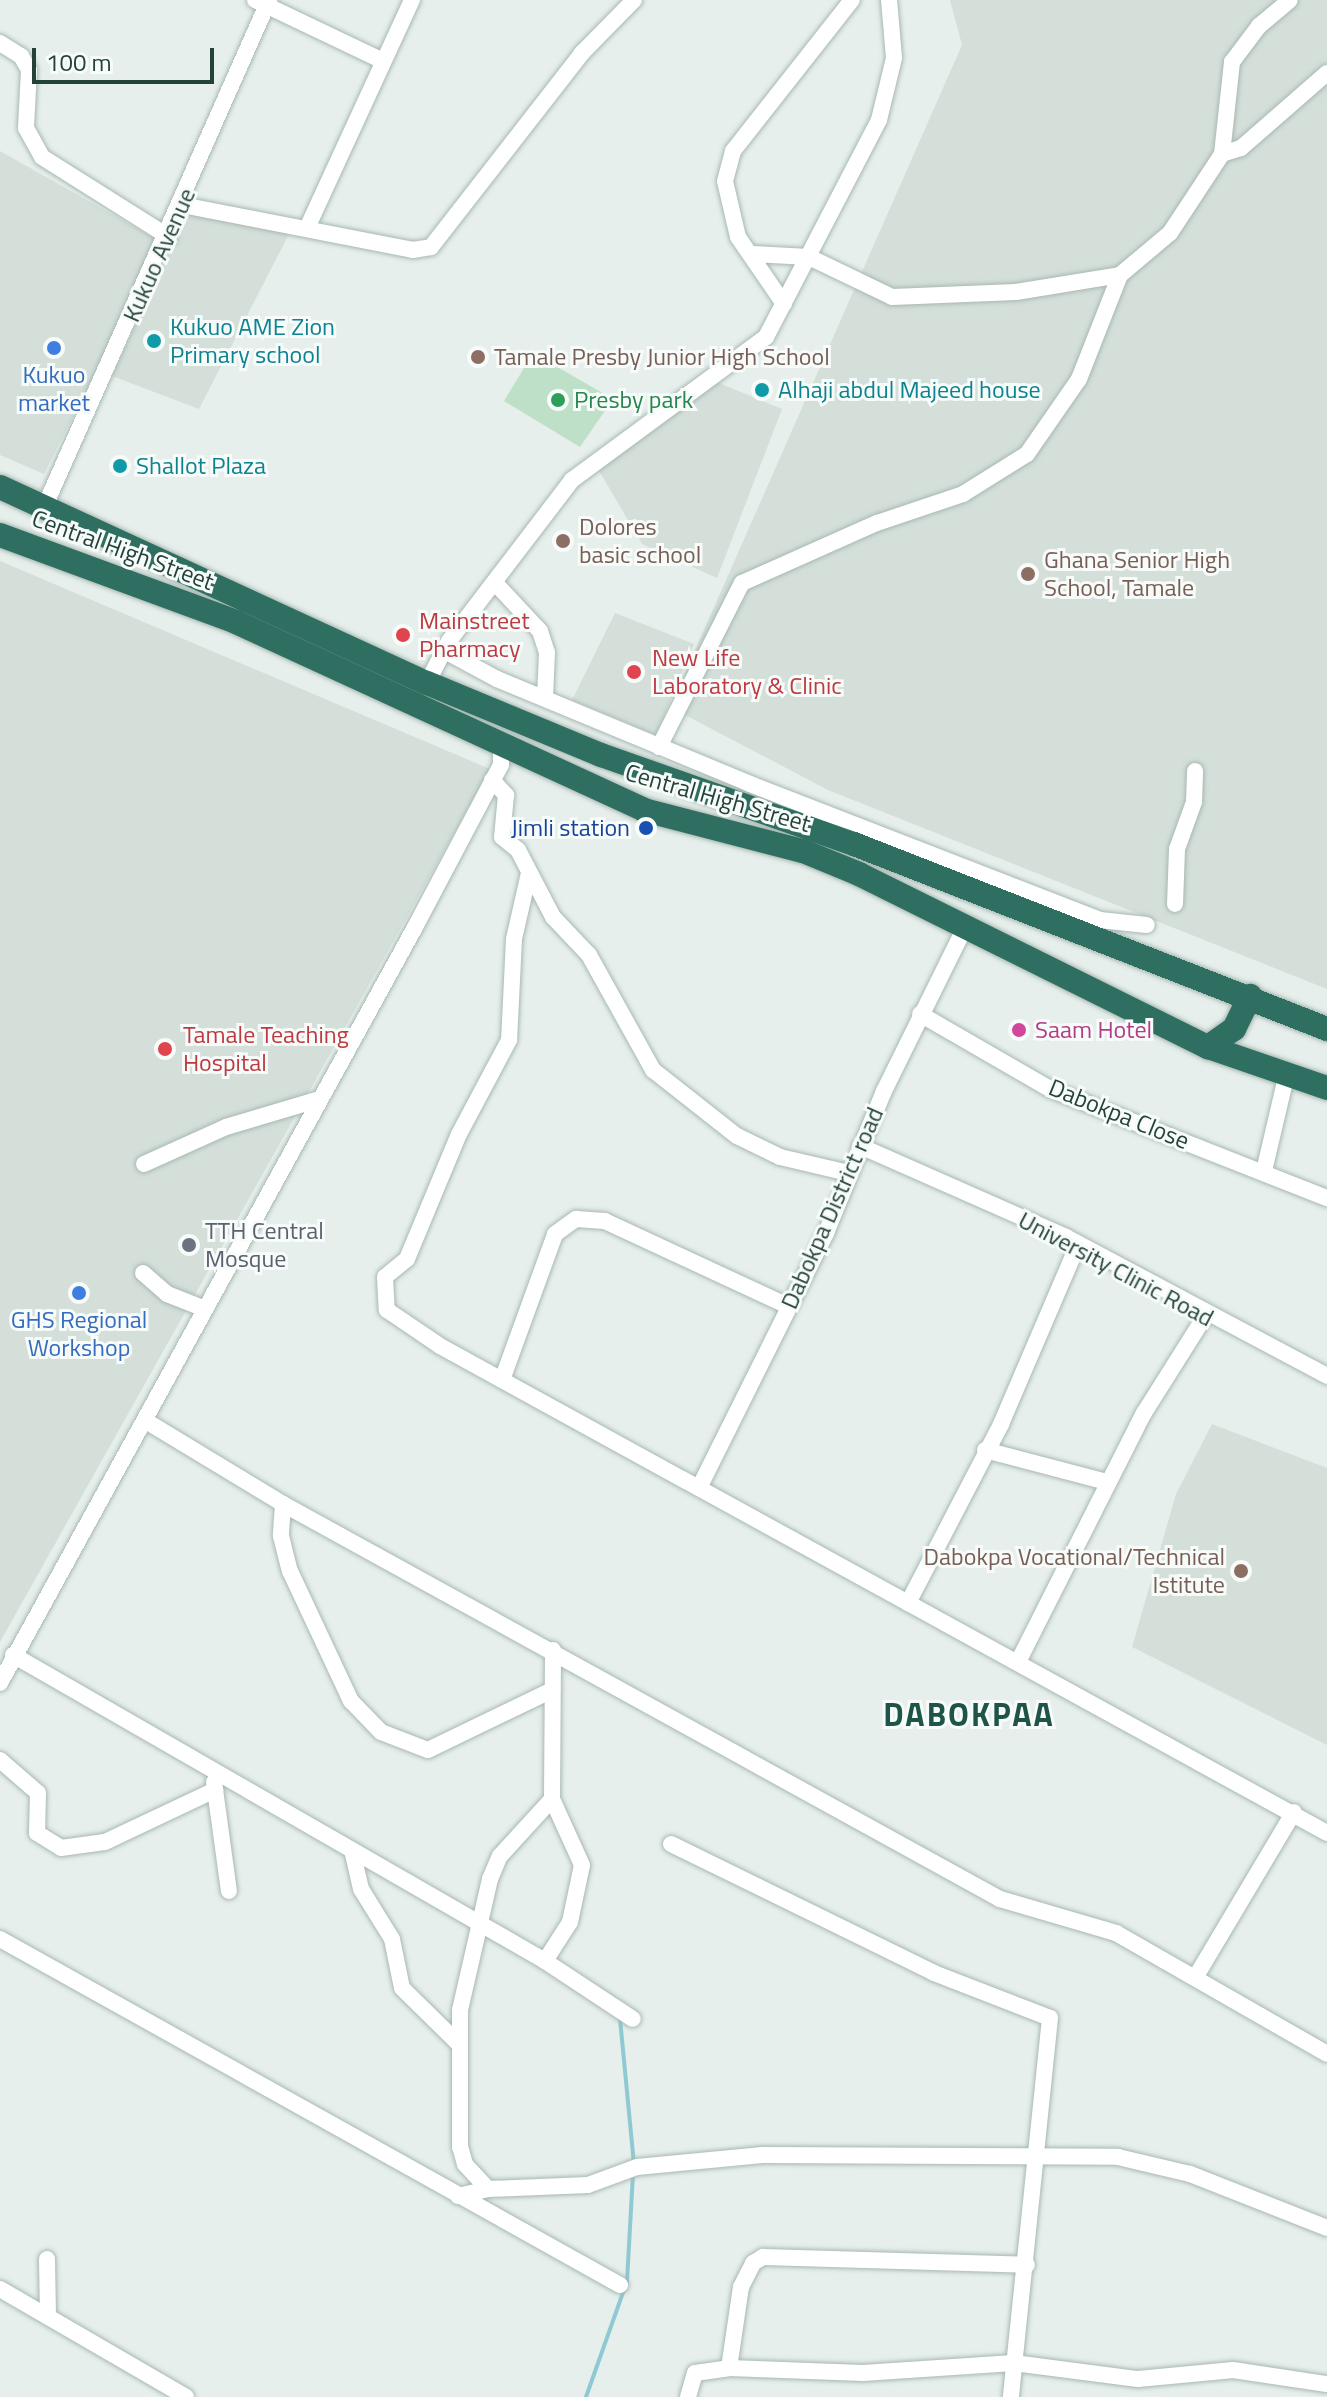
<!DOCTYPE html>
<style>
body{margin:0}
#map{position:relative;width:1327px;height:2397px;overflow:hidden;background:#e6efeb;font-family:"Titillium Web",sans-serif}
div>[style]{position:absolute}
.built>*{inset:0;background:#d4dfda}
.green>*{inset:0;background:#bfe0c8}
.stream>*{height:4px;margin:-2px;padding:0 2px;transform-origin:2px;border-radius:2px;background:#8ec9d4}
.roads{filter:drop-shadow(0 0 2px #a8b8b2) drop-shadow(0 0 2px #a8b8b2)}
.minor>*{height:16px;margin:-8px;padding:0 8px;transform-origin:8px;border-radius:8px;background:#fff}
.highway>*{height:24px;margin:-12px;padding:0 12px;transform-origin:12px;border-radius:12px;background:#2f6f62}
.dots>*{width:22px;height:22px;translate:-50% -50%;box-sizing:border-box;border:4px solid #f7fbf9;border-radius:50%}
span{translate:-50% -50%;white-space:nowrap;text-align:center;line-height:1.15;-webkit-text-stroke:6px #f7fbf9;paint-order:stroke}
.street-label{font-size:24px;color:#24423a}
.culture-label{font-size:24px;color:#0d838f}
.left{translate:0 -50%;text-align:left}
.education-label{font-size:24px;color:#785e54}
.right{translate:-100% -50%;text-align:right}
.shop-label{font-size:24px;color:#366cbe}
.leisure-label{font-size:24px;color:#27864d}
.health-label{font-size:24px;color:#be3a42}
.transit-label{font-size:24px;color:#164399}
.hotel-label{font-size:24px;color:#b23c85}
.worship-label{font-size:24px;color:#5b616d}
.district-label{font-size:32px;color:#1f5548;font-weight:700;letter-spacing:2px}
.scale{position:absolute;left:32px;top:48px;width:182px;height:36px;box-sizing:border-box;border:4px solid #24423a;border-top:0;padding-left:10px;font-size:24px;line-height:28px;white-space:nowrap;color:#24423a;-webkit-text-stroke:6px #f7fbf9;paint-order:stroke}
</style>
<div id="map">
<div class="built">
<i style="clip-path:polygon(950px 0,1327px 0,1327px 989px,828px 790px,670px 707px,962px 45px)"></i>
<i style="clip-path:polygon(0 151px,161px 242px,44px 474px,0 455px)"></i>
<i style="clip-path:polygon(189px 210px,289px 234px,199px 409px,112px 376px)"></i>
<i style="clip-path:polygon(714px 381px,782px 409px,717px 578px,642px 544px,598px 469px)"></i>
<i style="clip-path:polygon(0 561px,490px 769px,0 1642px)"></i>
<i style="clip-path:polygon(615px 613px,694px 644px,656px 735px,572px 700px)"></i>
<i style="clip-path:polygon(1212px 1424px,1327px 1468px,1327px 1745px,1132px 1647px,1176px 1494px)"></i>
</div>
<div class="green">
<i style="clip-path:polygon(533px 353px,613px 399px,580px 447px,504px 401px)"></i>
</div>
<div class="stream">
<i style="left:620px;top:2019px;width:146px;rotate:84.5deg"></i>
<i style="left:586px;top:2397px;width:123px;rotate:-70.5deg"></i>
<i style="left:627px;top:2281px;width:108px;rotate:-86.8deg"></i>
</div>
<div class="roads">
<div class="minor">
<i style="left:255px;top:0;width:142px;rotate:25.5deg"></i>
<i style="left:0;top:43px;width:25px;rotate:32deg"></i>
<i style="left:21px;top:56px;width:16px;rotate:60deg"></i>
<i style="left:29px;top:70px;width:58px;rotate:93deg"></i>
<i style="left:26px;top:128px;width:33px;rotate:61deg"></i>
<i style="left:42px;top:157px;width:150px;rotate:32.2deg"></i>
<i style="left:1222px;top:154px;width:93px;rotate:-83.8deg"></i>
<i style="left:1232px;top:62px;width:45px;rotate:-53.1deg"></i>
<i style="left:1259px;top:26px;width:40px;rotate:-40deg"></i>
<i style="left:182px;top:205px;width:235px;rotate:11deg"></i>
<i style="left:413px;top:250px;width:18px;rotate:-9deg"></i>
<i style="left:431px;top:247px;width:246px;rotate:-52.1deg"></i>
<i style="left:582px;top:53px;width:74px;rotate:-45.5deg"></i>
<i style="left:308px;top:226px;width:249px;rotate:-65.3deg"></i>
<i style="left:753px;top:254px;width:56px;rotate:3.1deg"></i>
<i style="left:809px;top:257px;width:92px;rotate:25.7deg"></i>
<i style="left:892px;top:297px;width:124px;rotate:-2.3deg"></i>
<i style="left:1016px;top:292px;width:105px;rotate:-9.3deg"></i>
<i style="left:784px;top:304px;width:81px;rotate:-124.5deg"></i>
<i style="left:738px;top:237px;width:57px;rotate:-103.1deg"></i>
<i style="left:725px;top:181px;width:31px;rotate:-75deg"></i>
<i style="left:733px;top:151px;width:192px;rotate:-51.8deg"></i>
<i style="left:44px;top:508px;width:556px;rotate:-66.11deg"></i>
<i style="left:496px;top:584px;width:64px;rotate:46.9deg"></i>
<i style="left:540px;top:631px;width:22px;rotate:72deg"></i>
<i style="left:547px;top:652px;width:45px;rotate:92.5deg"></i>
<i style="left:443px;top:650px;width:61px;rotate:28.2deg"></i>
<i style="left:497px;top:679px;width:274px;rotate:22.5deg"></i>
<i style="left:750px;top:784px;width:375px;rotate:21.2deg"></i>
<i style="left:1100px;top:920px;width:47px;rotate:6.1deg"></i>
<i style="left:427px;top:683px;width:47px;rotate:-62.4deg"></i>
<i style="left:449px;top:641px;width:203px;rotate:-52.6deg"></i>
<i style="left:572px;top:480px;width:241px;rotate:-36.4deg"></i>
<i style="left:766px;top:337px;width:245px;rotate:-62.5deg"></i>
<i style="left:879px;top:120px;width:64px;rotate:-76.4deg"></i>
<i style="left:894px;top:58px;width:58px;rotate:-94.9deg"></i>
<i style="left:659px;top:747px;width:184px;rotate:-63.2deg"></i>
<i style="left:742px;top:583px;width:148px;rotate:-24deg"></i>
<i style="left:877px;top:523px;width:91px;rotate:-18.6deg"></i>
<i style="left:963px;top:494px;width:75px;rotate:-32deg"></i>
<i style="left:1027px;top:454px;width:91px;rotate:-55.3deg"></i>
<i style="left:1079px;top:379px;width:112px;rotate:-68.5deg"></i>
<i style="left:1120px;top:275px;width:65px;rotate:-40deg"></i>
<i style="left:1170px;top:233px;width:95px;rotate:-56.6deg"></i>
<i style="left:1222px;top:154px;width:20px;rotate:-18deg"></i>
<i style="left:1241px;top:148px;width:114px;rotate:-41.1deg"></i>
<i style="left:492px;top:780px;width:21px;rotate:47deg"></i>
<i style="left:506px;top:795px;width:42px;rotate:95.4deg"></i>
<i style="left:502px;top:837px;width:21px;rotate:39deg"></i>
<i style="left:518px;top:850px;width:76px;rotate:62.4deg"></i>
<i style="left:553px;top:917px;width:52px;rotate:46.5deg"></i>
<i style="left:589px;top:955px;width:132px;rotate:60.9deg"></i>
<i style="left:653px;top:1070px;width:107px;rotate:38.2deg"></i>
<i style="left:737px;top:1136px;width:48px;rotate:26deg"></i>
<i style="left:780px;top:1157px;width:71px;rotate:13.1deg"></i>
<i style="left:529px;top:873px;width:68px;rotate:102.8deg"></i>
<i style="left:514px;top:939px;width:101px;rotate:92.8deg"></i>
<i style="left:509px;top:1040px;width:106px;rotate:118deg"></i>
<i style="left:459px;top:1134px;width:135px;rotate:112.6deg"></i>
<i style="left:407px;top:1259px;width:28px;rotate:141deg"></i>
<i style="left:385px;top:1277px;width:33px;rotate:87deg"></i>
<i style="left:387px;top:1310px;width:64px;rotate:34.2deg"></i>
<i style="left:440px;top:1346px;width:1012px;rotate:28.77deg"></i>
<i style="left:1175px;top:904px;width:55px;rotate:-87.9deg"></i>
<i style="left:1177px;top:849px;width:50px;rotate:-70.1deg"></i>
<i style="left:1194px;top:802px;width:31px;rotate:-88deg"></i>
<i style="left:920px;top:1014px;width:150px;rotate:30deg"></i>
<i style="left:1050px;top:1089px;width:298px;rotate:21.5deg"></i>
<i style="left:860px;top:1146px;width:225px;rotate:23.8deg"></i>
<i style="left:1066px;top:1237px;width:296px;rotate:28deg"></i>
<i style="left:144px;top:1164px;width:90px;rotate:-24.3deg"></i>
<i style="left:226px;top:1127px;width:98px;rotate:-16.6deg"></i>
<i style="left:1264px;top:1171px;width:97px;rotate:-76.8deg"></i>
<i style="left:143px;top:1273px;width:32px;rotate:41deg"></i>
<i style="left:167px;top:1294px;width:41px;rotate:21.5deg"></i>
<i style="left:502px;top:1380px;width:155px;rotate:-70deg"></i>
<i style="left:555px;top:1234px;width:26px;rotate:-36deg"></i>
<i style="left:576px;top:1219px;width:29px;rotate:4deg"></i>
<i style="left:605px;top:1221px;width:202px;rotate:24.9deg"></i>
<i style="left:146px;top:1421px;width:160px;rotate:31.2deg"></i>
<i style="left:283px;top:1504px;width:819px;rotate:28.85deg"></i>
<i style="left:1000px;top:1899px;width:121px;rotate:16.3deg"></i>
<i style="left:1116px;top:1933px;width:243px;rotate:29.8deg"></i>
<i style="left:985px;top:1450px;width:126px;rotate:14.7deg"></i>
<i style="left:699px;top:1488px;width:285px;rotate:-63.5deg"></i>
<i style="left:826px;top:1233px;width:153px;rotate:-67.8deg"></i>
<i style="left:884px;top:1091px;width:183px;rotate:-63.7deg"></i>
<i style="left:283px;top:1504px;width:32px;rotate:94deg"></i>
<i style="left:281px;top:1536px;width:36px;rotate:76deg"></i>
<i style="left:290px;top:1571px;width:144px;rotate:64.9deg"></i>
<i style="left:351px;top:1701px;width:43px;rotate:45.9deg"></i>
<i style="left:381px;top:1732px;width:50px;rotate:21deg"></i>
<i style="left:428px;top:1750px;width:138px;rotate:-25.8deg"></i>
<i style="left:908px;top:1603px;width:202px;rotate:-62.5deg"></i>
<i style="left:1001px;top:1424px;width:196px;rotate:-66.8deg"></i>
<i style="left:13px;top:1655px;width:614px;rotate:29.91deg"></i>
<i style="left:545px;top:1961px;width:105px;rotate:33.4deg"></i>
<i style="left:1018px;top:1662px;width:279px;rotate:-63.2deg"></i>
<i style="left:1144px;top:1413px;width:115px;rotate:-57.8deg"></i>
<i style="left:0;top:1683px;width:860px;rotate:-61.23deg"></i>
<i style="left:414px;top:929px;width:186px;rotate:-62.1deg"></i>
<i style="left:501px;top:765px;width:18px;rotate:-90deg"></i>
<i style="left:0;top:1760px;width:50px;rotate:41deg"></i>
<i style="left:38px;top:1793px;width:40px;rotate:91.4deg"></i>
<i style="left:37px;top:1833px;width:28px;rotate:32deg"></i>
<i style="left:61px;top:1848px;width:44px;rotate:-7.8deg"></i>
<i style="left:105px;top:1842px;width:122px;rotate:-25.3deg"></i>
<i style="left:214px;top:1782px;width:110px;rotate:82.2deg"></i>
<i style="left:671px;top:1844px;width:293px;rotate:26.1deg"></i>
<i style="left:934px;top:1973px;width:124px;rotate:21.2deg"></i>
<i style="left:1050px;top:2018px;width:381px;rotate:95.9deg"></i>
<i style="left:352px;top:1850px;width:40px;rotate:77deg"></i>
<i style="left:361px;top:1889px;width:59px;rotate:58.2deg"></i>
<i style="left:392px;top:1939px;width:50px;rotate:78.5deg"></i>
<i style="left:402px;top:1988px;width:78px;rotate:44.5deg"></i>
<i style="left:0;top:1939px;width:710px;rotate:29.16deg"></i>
<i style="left:545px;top:1961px;width:46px;rotate:-57.3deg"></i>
<i style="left:570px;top:1922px;width:58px;rotate:-78.1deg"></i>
<i style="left:582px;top:1865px;width:72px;rotate:-114.4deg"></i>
<i style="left:552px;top:1799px;width:149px;rotate:-89.6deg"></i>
<i style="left:1195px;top:1978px;width:193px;rotate:-59.2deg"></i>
<i style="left:488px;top:2189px;width:34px;rotate:-133deg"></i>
<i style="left:465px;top:2164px;width:18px;rotate:-106deg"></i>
<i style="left:460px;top:2147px;width:137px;rotate:-90deg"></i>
<i style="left:460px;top:2010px;width:134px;rotate:-77.1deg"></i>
<i style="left:490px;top:1879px;width:25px;rotate:-67deg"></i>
<i style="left:500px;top:1856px;width:77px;rotate:-47.6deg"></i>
<i style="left:458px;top:2196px;width:31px;rotate:-13deg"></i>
<i style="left:488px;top:2189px;width:100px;rotate:-2.3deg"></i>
<i style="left:588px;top:2185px;width:52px;rotate:-20.2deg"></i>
<i style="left:637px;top:2167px;width:126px;rotate:-5.5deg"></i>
<i style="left:762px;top:2155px;width:356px;rotate:0.3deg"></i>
<i style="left:1118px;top:2157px;width:74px;rotate:13.3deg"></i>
<i style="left:1190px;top:2174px;width:147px;rotate:21.5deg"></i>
<i style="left:47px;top:2259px;width:55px;rotate:89deg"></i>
<i style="left:0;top:2289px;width:215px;rotate:30.1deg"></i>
<i style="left:729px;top:2368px;width:82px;rotate:-81.6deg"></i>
<i style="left:741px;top:2287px;width:27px;rotate:-63deg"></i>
<i style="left:753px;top:2263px;width:12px;rotate:-31deg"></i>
<i style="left:763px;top:2257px;width:264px;rotate:1.7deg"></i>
<i style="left:688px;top:2397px;width:25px;rotate:-74deg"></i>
<i style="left:695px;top:2373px;width:34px;rotate:-8deg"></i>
<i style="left:729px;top:2368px;width:134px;rotate:2.1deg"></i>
<i style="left:863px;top:2373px;width:151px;rotate:-3.8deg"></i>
<i style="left:1014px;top:2363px;width:125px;rotate:7.4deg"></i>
<i style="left:1138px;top:2379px;width:95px;rotate:-5.4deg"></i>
<i style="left:1233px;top:2370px;width:95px;rotate:8.5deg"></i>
</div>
<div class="highway">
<i style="left:0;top:487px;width:470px;rotate:24.7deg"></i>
<i style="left:427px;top:683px;width:188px;rotate:22.5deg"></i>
<i style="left:601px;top:755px;width:268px;rotate:19.4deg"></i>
<i style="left:854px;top:844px;width:508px;rotate:21.36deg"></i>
<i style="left:0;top:535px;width:252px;rotate:20.2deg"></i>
<i style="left:236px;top:622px;width:449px;rotate:24.7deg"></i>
<i style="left:644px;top:810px;width:164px;rotate:14.5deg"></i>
<i style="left:803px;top:851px;width:61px;rotate:22.3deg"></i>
<i style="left:859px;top:874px;width:390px;rotate:26.4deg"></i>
<i style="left:1208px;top:1047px;width:126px;rotate:19deg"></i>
<i style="left:1208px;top:1047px;width:32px;rotate:-35deg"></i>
<i style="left:1234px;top:1029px;width:37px;rotate:-64deg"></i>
</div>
</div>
<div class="dots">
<i style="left:154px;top:341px;background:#0f9aa8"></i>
<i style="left:54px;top:348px;background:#3f7fe0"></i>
<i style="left:478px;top:357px;background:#8d6e63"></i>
<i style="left:762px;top:390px;background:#0f9aa8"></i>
<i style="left:558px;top:400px;background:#2e9e5b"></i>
<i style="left:120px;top:466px;background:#0f9aa8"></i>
<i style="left:563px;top:541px;background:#8d6e63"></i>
<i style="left:1028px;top:574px;background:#8d6e63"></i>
<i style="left:403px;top:635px;background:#e0444e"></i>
<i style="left:634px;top:672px;background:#e0444e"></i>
<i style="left:646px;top:828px;background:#1a4fb4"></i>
<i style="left:1019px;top:1030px;background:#d1479c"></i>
<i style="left:165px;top:1049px;background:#e0444e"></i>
<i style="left:189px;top:1245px;background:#6b7280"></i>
<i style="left:79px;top:1293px;background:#3f7fe0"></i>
<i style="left:1241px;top:1571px;background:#8d6e63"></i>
</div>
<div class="street-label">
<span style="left:159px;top:255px;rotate:-66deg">Kukuo Avenue</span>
<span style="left:123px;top:550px;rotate:20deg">Central High Street</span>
<span style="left:718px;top:798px;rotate:16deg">Central High Street</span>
<span style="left:1119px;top:1114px;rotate:22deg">Dabokpa Close</span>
<span style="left:832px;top:1208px;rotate:-66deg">Dabokpa District road</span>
<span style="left:1116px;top:1269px;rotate:28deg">University Clinic Road</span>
</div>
<div class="culture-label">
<span class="left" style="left:170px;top:341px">Kukuo AME Zion<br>Primary school</span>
<span class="left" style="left:778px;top:390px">Alhaji abdul Majeed house</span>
<span class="left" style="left:136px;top:466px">Shallot Plaza</span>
</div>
<div class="education-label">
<span class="left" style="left:494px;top:357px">Tamale Presby Junior High School</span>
<span class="left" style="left:579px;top:541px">Dolores<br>basic school</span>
<span class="left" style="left:1044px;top:574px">Ghana Senior High<br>School, Tamale</span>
<span class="right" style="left:1225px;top:1571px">Dabokpa Vocational/Technical<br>Istitute</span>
</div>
<div class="shop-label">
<span style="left:54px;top:389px">Kukuo<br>market</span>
<span style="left:79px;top:1334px">GHS Regional<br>Workshop</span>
</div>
<div class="leisure-label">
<span class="left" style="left:574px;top:400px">Presby park</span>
</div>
<div class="health-label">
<span class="left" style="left:419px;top:635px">Mainstreet<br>Pharmacy</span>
<span class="left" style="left:652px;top:672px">New Life<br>Laboratory &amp; Clinic</span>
<span class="left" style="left:183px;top:1049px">Tamale Teaching<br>Hospital</span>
</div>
<div class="transit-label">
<span class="right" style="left:630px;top:828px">Jimli station</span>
</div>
<div class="hotel-label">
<span class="left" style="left:1035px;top:1030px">Saam Hotel</span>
</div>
<div class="worship-label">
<span class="left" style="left:205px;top:1245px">TTH Central<br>Mosque</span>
</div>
<div class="district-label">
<span style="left:969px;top:1714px">DABOKPAA</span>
</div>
<div class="scale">100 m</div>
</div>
